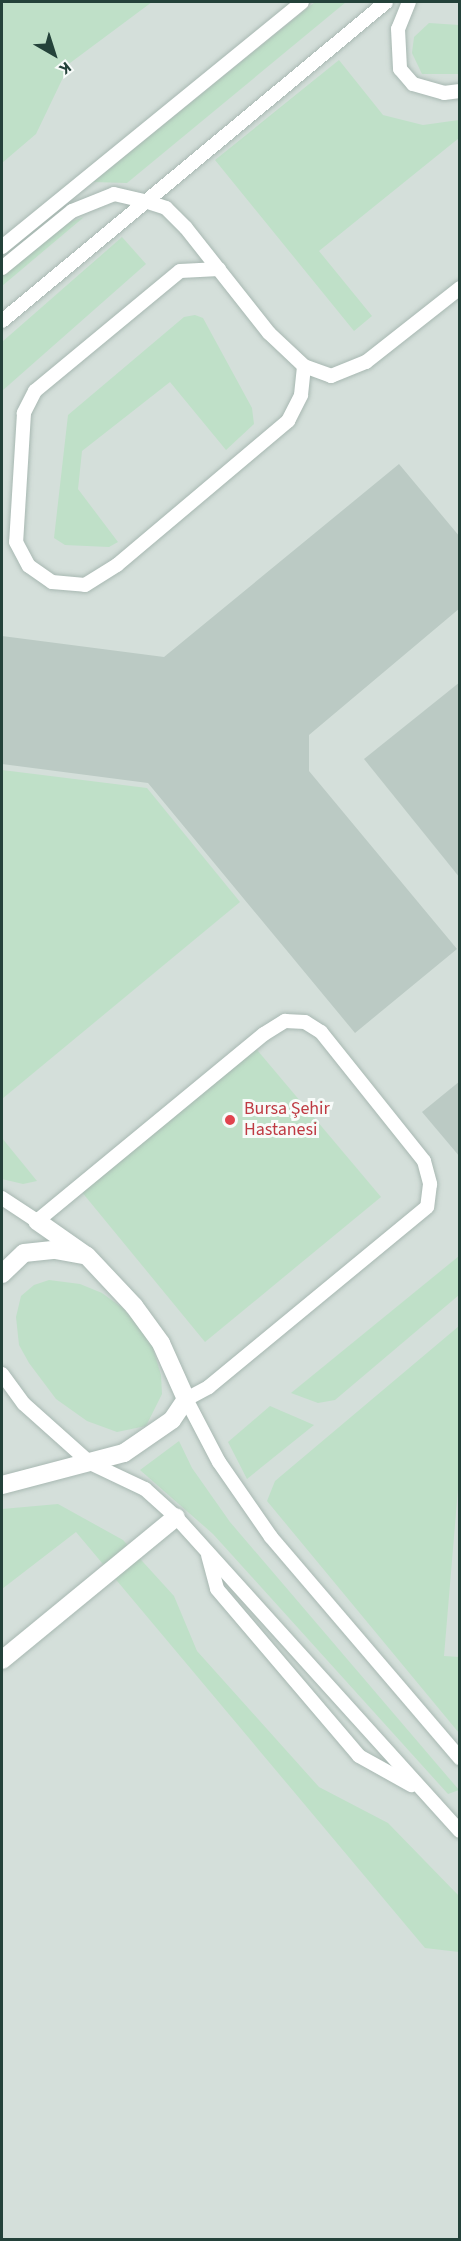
<!DOCTYPE html>
<meta charset="utf-8">
<style>
body{margin:0}
#map{position:relative;width:461px;height:2241px;overflow:hidden;background:#e6efeb;font-family:"Source Sans 3",sans-serif}
div>[style]{position:absolute}
.built>*{inset:0;background:#d4dfda}
.green>*{inset:0;background:#bfe0c8}
.building>*{inset:0;background:#bbcac4}
.roads{filter:drop-shadow(0 0 2px #a8b8b2) drop-shadow(0 0 2px #a8b8b2)}
.service>*{height:14px;margin:-7px;padding:0 7px;transform-origin:7px;border-radius:7px;background:#fff}
.minor>*{height:18px;margin:-9px;padding:0 9px;transform-origin:9px;border-radius:9px;background:#fff}
.dots>*{width:16px;height:16px;translate:-50% -50%;box-sizing:border-box;border:3px solid #f7fbf9;border-radius:50%}
span{translate:-50% -50%;white-space:nowrap;text-align:center;line-height:1.15;-webkit-text-stroke:6px #f7fbf9;paint-order:stroke}
.health-label{font-size:18px;color:#be3a42}
.left{translate:0 -50%;text-align:left}
.frame{position:absolute;inset:0;border:3px solid #24423a;pointer-events:none}
.north{position:absolute;left:24px;top:24px;width:60px;height:60px;-webkit-text-stroke:4px #f7fbf9;paint-order:stroke;rotate:141deg;font-size:16px;font-weight:700;line-height:24px;text-align:center;color:#24423a}
.north::after{content:'';display:block;margin:auto;width:21px;height:27px;background:#24423a;clip-path:polygon(50% 0,100% 100%,50% 72%,0 100%)}
</style>
<div id="map">
<div class="built">
<i style="clip-path:polygon(2px 2px,459px 2px,459px 2239px,2px 2239px)"></i>
</div>
<div class="green">
<i style="clip-path:polygon(5px 2px,152px 2px,70px 63px,36px 134px,2px 163px,2px 5px)"></i>
<i style="clip-path:polygon(315px 2px,346px 2px,127px 183px,93px 182px)"></i>
<i style="clip-path:polygon(429px 23px,459px 25px,459px 74px,422px 74px,412px 53px,414px 37px)"></i>
<i style="clip-path:polygon(339px 60px,383px 115px,423px 125px,459px 120px,459px 138px,319px 251px,372px 316px,354px 331px,215px 160px)"></i>
<i style="clip-path:polygon(84px 217px,2px 286px,2px 275px,64px 224px)"></i>
<i style="clip-path:polygon(122px 237px,146px 264px,2px 391px,2px 342px)"></i>
<i style="clip-path:polygon(195px 315px,203px 318px,252px 408px,254px 424px,226px 450px,170px 382px,82px 451px,78px 489px,118px 542px,109px 547px,65px 545px,54px 538px,68px 415px,184px 317px)"></i>
<i style="clip-path:polygon(2px 770px,147px 788px,240px 902px,2px 1099px)"></i>
<i style="clip-path:polygon(253px 1045px,381px 1197px,205px 1342px,81px 1191px)"></i>
<i style="clip-path:polygon(2px 1138px,37px 1181px,23px 1184px,2px 1179px)"></i>
<i style="clip-path:polygon(459px 1256px,459px 1295px,335px 1400px,318px 1403px,291px 1393px)"></i>
<i style="clip-path:polygon(49px 1280px,80px 1284px,102px 1293px,124px 1309px,151px 1342px,161px 1375px,162px 1394px,146px 1426px,117px 1432px,87px 1421px,56px 1399px,29px 1363px,19px 1345px,16px 1317px,21px 1296px,34px 1285px)"></i>
<i style="clip-path:polygon(459px 1326px,459px 1477px,444px 1656px,459px 1657px,459px 1733px,267px 1501px,275px 1481px)"></i>
<i style="clip-path:polygon(270px 1406px,314px 1425px,247px 1479px,228px 1442px)"></i>
<i style="clip-path:polygon(179px 1441px,192px 1468px,230px 1522px,459px 1790px,448px 1794px,213px 1534px,140px 1470px)"></i>
<i style="clip-path:polygon(58px 1504px,123px 1540px,174px 1596px,197px 1651px,319px 1787px,388px 1823px,459px 1896px,459px 1952px,425px 1948px,76px 1532px,2px 1589px,2px 1509px)"></i>
</div>
<div class="building">
<i style="clip-path:polygon(399px 464px,460px 537px,460px 608px,309px 735px,309px 771px,457px 949px,355px 1033px,148px 783px,2px 764px,2px 636px,164px 657px)"></i>
<i style="clip-path:polygon(460px 682px,460px 878px,364px 759px)"></i>
<i style="clip-path:polygon(460px 1081px,460px 1157px,422px 1112px)"></i>
</div>
<div class="roads">
<div class="service">
<i style="left:409px;top:2px;width:29px;rotate:112deg"></i>
<i style="left:398px;top:29px;width:40px;rotate:87.1deg"></i>
<i style="left:400px;top:69px;width:20px;rotate:49deg"></i>
<i style="left:413px;top:84px;width:32px;rotate:16deg"></i>
<i style="left:444px;top:93px;width:16px;rotate:-7deg"></i>
<i style="left:2px;top:247px;width:387px;rotate:-39.2deg"></i>
<i style="left:2px;top:268px;width:90px;rotate:-39.2deg"></i>
<i style="left:72px;top:211px;width:45px;rotate:-22deg"></i>
<i style="left:114px;top:194px;width:32px;rotate:13deg"></i>
<i style="left:145px;top:201px;width:22px;rotate:18deg"></i>
<i style="left:166px;top:208px;width:28px;rotate:45deg"></i>
<i style="left:186px;top:228px;width:134px;rotate:51.7deg"></i>
<i style="left:269px;top:333px;width:48px;rotate:43.3deg"></i>
<i style="left:304px;top:366px;width:29px;rotate:20deg"></i>
<i style="left:331px;top:376px;width:38px;rotate:-22deg"></i>
<i style="left:366px;top:362px;width:120px;rotate:-38.2deg"></i>
<i style="left:219px;top:269px;width:39px;rotate:177deg"></i>
<i style="left:180px;top:271px;width:188px;rotate:140.4deg"></i>
<i style="left:35px;top:391px;width:25px;rotate:117deg"></i>
<i style="left:24px;top:413px;width:129px;rotate:93.5deg"></i>
<i style="left:16px;top:542px;width:27px;rotate:62deg"></i>
<i style="left:29px;top:566px;width:28px;rotate:35deg"></i>
<i style="left:52px;top:582px;width:33px;rotate:5deg"></i>
<i style="left:85px;top:585px;width:38px;rotate:-32deg"></i>
<i style="left:117px;top:565px;width:224px;rotate:-40.1deg"></i>
<i style="left:288px;top:421px;width:29px;rotate:-63deg"></i>
<i style="left:301px;top:395px;width:29px;rotate:-84deg"></i>
<i style="left:2px;top:321px;width:499px;rotate:-39.7deg"></i>
<i style="left:2px;top:1198px;width:42px;rotate:33.3deg"></i>
<i style="left:37px;top:1221px;width:294px;rotate:-39.5deg"></i>
<i style="left:264px;top:1034px;width:25px;rotate:-32deg"></i>
<i style="left:285px;top:1021px;width:20px;rotate:3deg"></i>
<i style="left:305px;top:1022px;width:19px;rotate:32deg"></i>
<i style="left:321px;top:1032px;width:165px;rotate:51.4deg"></i>
<i style="left:424px;top:1161px;width:24px;rotate:75deg"></i>
<i style="left:430px;top:1184px;width:23px;rotate:97deg"></i>
<i style="left:427px;top:1207px;width:283px;rotate:140.5deg"></i>
<i style="left:209px;top:1387px;width:26px;rotate:152deg"></i>
<i style="left:186px;top:1399px;width:71px;rotate:62.4deg"></i>
<i style="left:219px;top:1462px;width:91px;rotate:55.3deg"></i>
<i style="left:271px;top:1537px;width:291px;rotate:49.5deg"></i>
<i style="left:2px;top:1374px;width:37px;rotate:54deg"></i>
<i style="left:24px;top:1404px;width:89px;rotate:41.8deg"></i>
<i style="left:90px;top:1463px;width:61px;rotate:25.3deg"></i>
<i style="left:145px;top:1489px;width:42px;rotate:42.1deg"></i>
<i style="left:176px;top:1517px;width:423px;rotate:47.9deg"></i>
<i style="left:208px;top:1555px;width:35px;rotate:75deg"></i>
<i style="left:217px;top:1589px;width:219px;rotate:49.6deg"></i>
<i style="left:359px;top:1756px;width:60px;rotate:29.1deg"></i>
</div>
<div class="minor">
<i style="left:2px;top:1274px;width:30px;rotate:-44deg"></i>
<i style="left:24px;top:1253px;width:31px;rotate:-6deg"></i>
<i style="left:55px;top:1250px;width:28px;rotate:10deg"></i>
<i style="left:2px;top:1485px;width:126px;rotate:-14.7deg"></i>
<i style="left:124px;top:1453px;width:58px;rotate:-34.5deg"></i>
<i style="left:172px;top:1420px;width:25px;rotate:-56deg"></i>
<i style="left:186px;top:1399px;width:61px;rotate:-114.1deg"></i>
<i style="left:161px;top:1343px;width:46px;rotate:-126.1deg"></i>
<i style="left:134px;top:1306px;width:69px;rotate:-133.2deg"></i>
<i style="left:87px;top:1256px;width:61px;rotate:-145deg"></i>
<i style="left:2px;top:1660px;width:225px;rotate:-39.4deg"></i>
</div>
</div>
<div class="dots">
<i style="left:230px;top:1120px;background:#e0444e"></i>
</div>
<div class="health-label">
<span class="left" style="left:244px;top:1120px">Bursa Şehir<br>Hastanesi</span>
</div>
<div class="frame"></div>
<div class="north">K</div>
</div>
